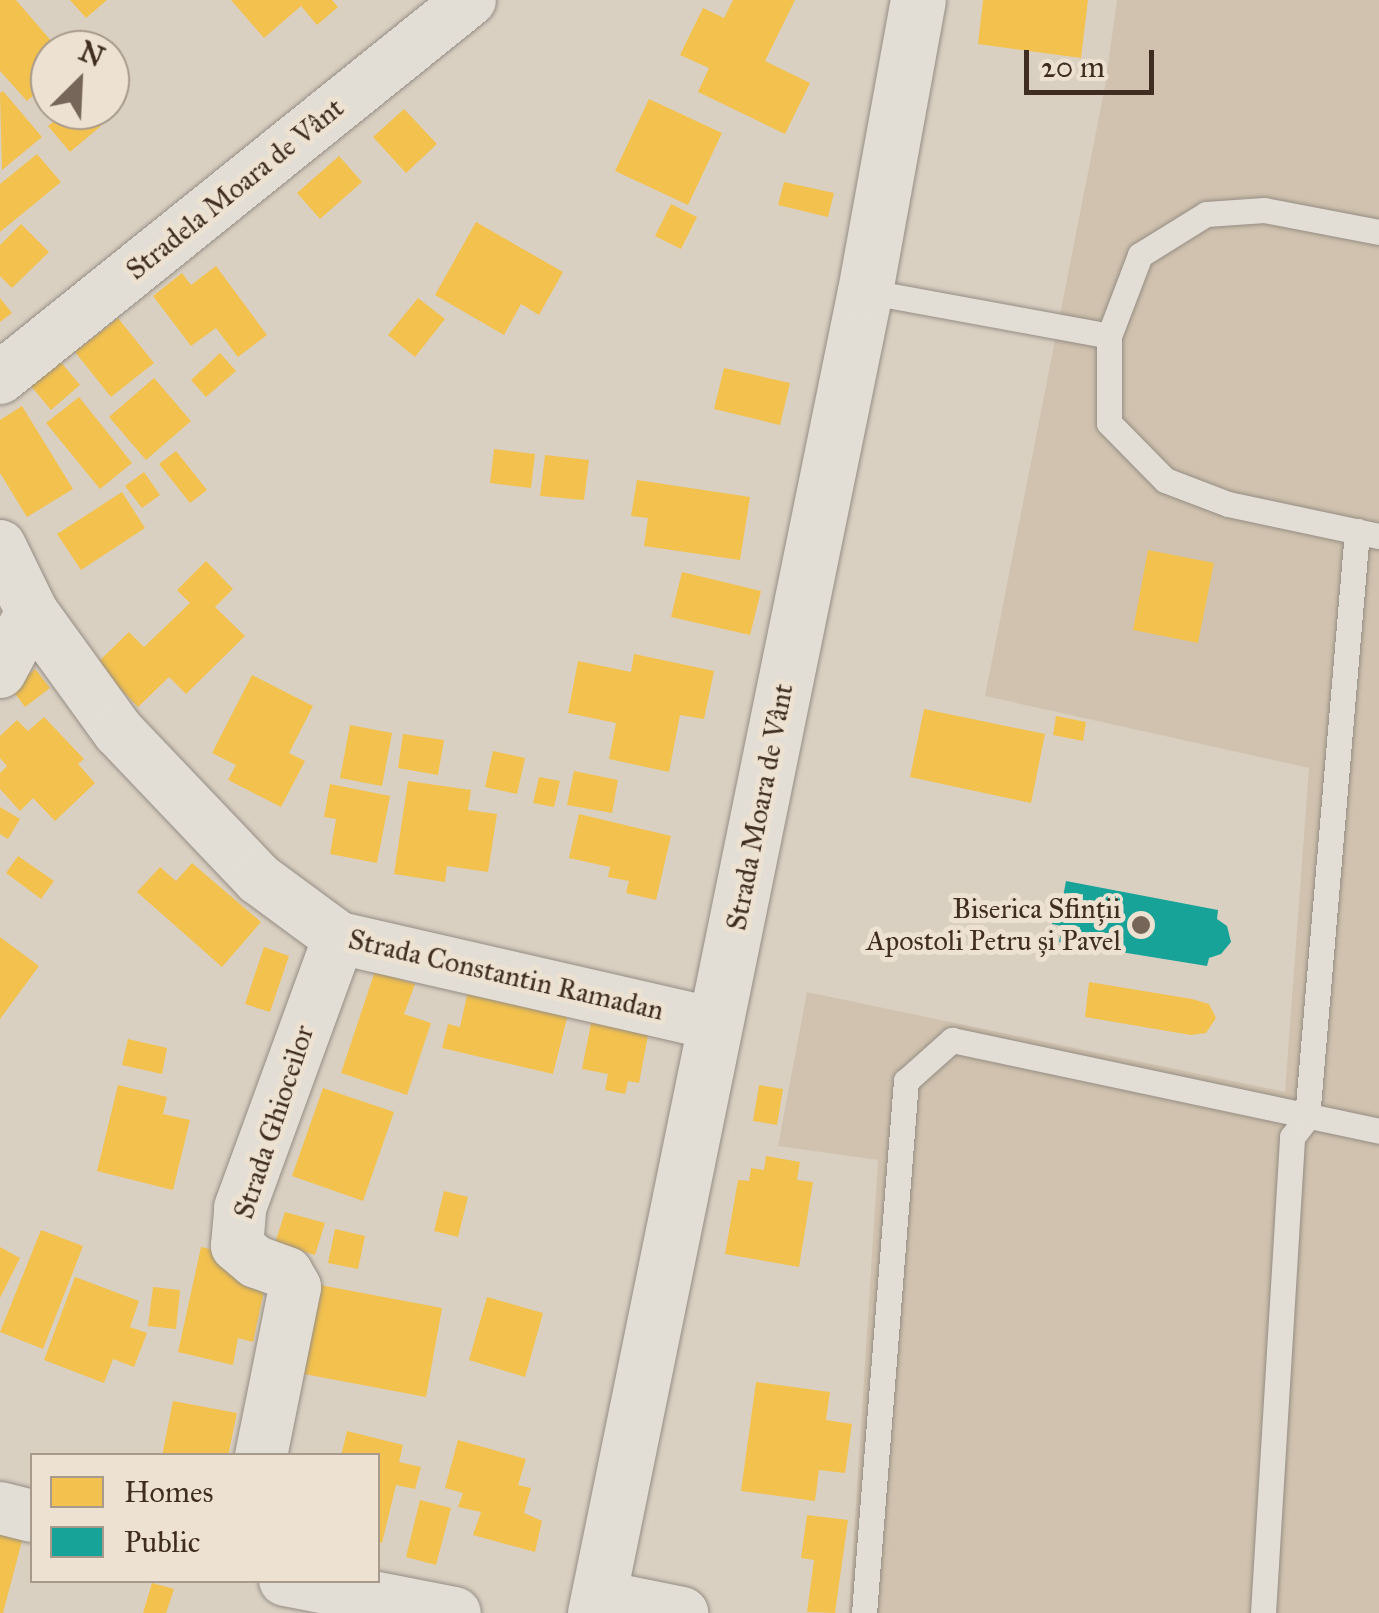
<!DOCTYPE html>
<meta charset="utf-8">
<style>
body{margin:0}
#map{position:relative;width:1379px;height:1613px;overflow:hidden;background:#dad0c2;font-family:"IM FELL Great Primer",serif}
div>[style]{position:absolute}
.green>*{inset:0;background:#d0c2ae}
.homes>*{inset:0;background:#f2c14e}
.public>*{inset:0;background:#17a398}
.roads{filter:drop-shadow(0 0 2px #958d84) drop-shadow(0 0 2px #958d84)}
.lane>*{height:25px;margin:-12.5px;padding:0 12.5px;transform-origin:12.5px;border-radius:12.5px;background:#e2ded6}
.street>*{height:52px;margin:-26px;padding:0 26px;transform-origin:26px;border-radius:26px;background:#e2ded6}
.secondary>*{height:55px;margin:-27.5px;padding:0 27.5px;transform-origin:27.5px;border-radius:27.5px;background:#e2ded6}
.dots>*{width:28px;height:28px;translate:-50% -50%;box-sizing:border-box;border:5px solid #ede2d1;border-radius:50%}
span{translate:-50% -50%;white-space:nowrap;text-align:center;line-height:1.15;-webkit-text-stroke:10px #ede2d1;paint-order:stroke}
.street-label{font-size:28px;color:#3f2d21}
.poi-label{font-size:28px;color:#3f2d21}
.right{translate:-100% -50%;text-align:right}
.legend{position:absolute;left:30px;top:1453px;width:350px;height:130px;box-sizing:border-box;background:#ede2d1;border:2px solid #a79a8b;margin:0;padding:12px 18px;list-style:none;font-size:30px;color:#3f2d21}
.legend li{display:flex;align-items:center;gap:20px;height:50px}
.legend b{width:50px;border:2px solid #a79a8b}
.north{position:absolute;left:30px;top:30px;width:100px;height:100px;box-sizing:border-box;background:#ede2d1;border:2px solid #a79a8b;border-radius:50%;rotate:24deg;font-size:28px;font-weight:700;line-height:40px;text-align:center;color:#3f2d21}
.north::after{content:'';display:block;margin:auto;width:35px;height:45px;background:#756659;clip-path:polygon(50% 0,100% 100%,50% 72%,0 100%)}
.scale{position:absolute;left:1024px;top:50px;width:130px;height:45px;box-sizing:border-box;border:5px solid #3f2d21;border-top:0;padding-left:12px;font-size:30px;line-height:35px;white-space:nowrap;color:#3f2d21;-webkit-text-stroke:8px #ede2d1;paint-order:stroke}
</style>
<div id="map">
<div class="green">
<i style="clip-path:polygon(1117px 0,1379px 0,1379px 1613px,849px 1613px,878px 1160px,778px 1146px,807px 992px,1285px 1092px,1309px 768px,985px 696px,1105px 86px)"></i>
</div>
<div class="homes">
<i style="clip-path:polygon(0 0,16px 0,59px 50px,50px 50px,50px 81px,27px 101px,0 71px)"></i>
<i style="clip-path:polygon(70px 0,107px 0,86px 18px)"></i>
<i style="clip-path:polygon(231px 0,332px 0,338px 7px,317px 25px,301px 6px,264px 38px)"></i>
<i style="clip-path:polygon(733px 0,795px 0,765px 61px,810px 83px,785px 134px,698px 92px,709px 68px,680px 55px,703px 8px,724px 18px)"></i>
<i style="clip-path:polygon(983px 0,1088px 0,1081px 58px,978px 44px)"></i>
<i style="clip-path:polygon(3px 91px,42px 137px,2px 170px,0 93px)"></i>
<i style="clip-path:polygon(649px 99px,722px 133px,688px 205px,615px 171px)"></i>
<i style="clip-path:polygon(404px 109px,437px 144px,406px 173px,373px 137px)"></i>
<i style="clip-path:polygon(68px 110px,87px 110px,101px 126px,70px 152px,48px 126px)"></i>
<i style="clip-path:polygon(37px 154px,61px 182px,0 232px,0 184px)"></i>
<i style="clip-path:polygon(339px 156px,362px 182px,320px 219px,297px 193px)"></i>
<i style="clip-path:polygon(784px 182px,834px 193px,828px 217px,778px 205px)"></i>
<i style="clip-path:polygon(671px 204px,697px 217px,681px 249px,655px 236px)"></i>
<i style="clip-path:polygon(476px 222px,563px 272px,539px 315px,521px 304px,504px 335px,435px 295px)"></i>
<i style="clip-path:polygon(21px 224px,49px 252px,12px 288px,0 276px,0 245px)"></i>
<i style="clip-path:polygon(216px 266px,267px 335px,238px 357px,216px 328px,191px 346px,153px 296px,182px 273px,191px 285px)"></i>
<i style="clip-path:polygon(0 298px,12px 313px,0 322px)"></i>
<i style="clip-path:polygon(418px 298px,445px 319px,415px 357px,388px 335px)"></i>
<i style="clip-path:polygon(118px 318px,154px 363px,111px 397px,75px 352px)"></i>
<i style="clip-path:polygon(220px 353px,236px 371px,206px 397px,191px 380px)"></i>
<i style="clip-path:polygon(54px 354px,80px 385px,51px 410px,25px 379px)"></i>
<i style="clip-path:polygon(724px 368px,790px 383px,780px 425px,714px 409px)"></i>
<i style="clip-path:polygon(154px 378px,191px 421px,146px 460px,109px 417px)"></i>
<i style="clip-path:polygon(79px 397px,132px 463px,100px 489px,46px 423px)"></i>
<i style="clip-path:polygon(22px 406px,73px 489px,27px 517px,0 473px,0 420px)"></i>
<i style="clip-path:polygon(494px 449px,535px 454px,531px 488px,490px 483px)"></i>
<i style="clip-path:polygon(176px 451px,207px 490px,190px 503px,159px 464px)"></i>
<i style="clip-path:polygon(545px 455px,589px 460px,584px 500px,540px 496px)"></i>
<i style="clip-path:polygon(144px 472px,160px 495px,142px 508px,125px 486px)"></i>
<i style="clip-path:polygon(637px 480px,750px 497px,740px 560px,644px 546px,648px 518px,631px 516px)"></i>
<i style="clip-path:polygon(122px 492px,145px 528px,81px 570px,57px 534px)"></i>
<i style="clip-path:polygon(1148px 550px,1214px 563px,1198px 643px,1133px 630px)"></i>
<i style="clip-path:polygon(206px 561px,233px 589px,215px 607px,245px 636px,186px 694px,169px 677px,138px 707px,96px 664px,129px 632px,144px 647px,190px 603px,177px 590px)"></i>
<i style="clip-path:polygon(682px 572px,761px 591px,750px 635px,671px 617px)"></i>
<i style="clip-path:polygon(634px 654px,714px 671px,704px 719px,680px 715px,669px 772px,609px 759px,616px 723px,568px 713px,578px 661px,631px 672px)"></i>
<i style="clip-path:polygon(35px 669px,50px 688px,25px 707px,11px 688px)"></i>
<i style="clip-path:polygon(252px 675px,313px 706px,289px 753px,305px 761px,281px 807px,228px 780px,236px 765px,212px 753px)"></i>
<i style="clip-path:polygon(924px 709px,1045px 734px,1031px 803px,910px 777px)"></i>
<i style="clip-path:polygon(1056px 716px,1086px 722px,1083px 741px,1053px 735px)"></i>
<i style="clip-path:polygon(44px 717px,84px 759px,78px 764px,95px 783px,55px 821px,33px 798px,20px 811px,0 789px,0 773px,7px 766px,0 758px,0 736px,17px 720px,28px 731px)"></i>
<i style="clip-path:polygon(350px 725px,392px 733px,382px 786px,340px 778px)"></i>
<i style="clip-path:polygon(403px 734px,444px 740px,438px 775px,398px 768px)"></i>
<i style="clip-path:polygon(493px 751px,525px 758px,517px 794px,485px 787px)"></i>
<i style="clip-path:polygon(574px 771px,618px 780px,612px 813px,567px 805px)"></i>
<i style="clip-path:polygon(539px 777px,560px 781px,554px 807px,533px 803px)"></i>
<i style="clip-path:polygon(408px 781px,471px 790px,468px 810px,497px 814px,488px 872px,447px 866px,445px 882px,394px 874px)"></i>
<i style="clip-path:polygon(330px 784px,390px 796px,377px 863px,330px 854px,336px 819px,324px 817px)"></i>
<i style="clip-path:polygon(0 807px,20px 819px,8px 839px,0 834px)"></i>
<i style="clip-path:polygon(579px 814px,671px 836px,656px 900px,626px 893px,629px 881px,608px 877px,610px 867px,569px 858px)"></i>
<i style="clip-path:polygon(18px 856px,54px 881px,41px 899px,6px 873px)"></i>
<i style="clip-path:polygon(192px 863px,261px 922px,222px 967px,137px 892px,160px 867px,176px 881px)"></i>
<i style="clip-path:polygon(0 937px,39px 966px,0 1019px)"></i>
<i style="clip-path:polygon(264px 947px,289px 956px,270px 1012px,245px 1004px)"></i>
<i style="clip-path:polygon(375px 971px,415px 984px,404px 1014px,431px 1023px,407px 1095px,341px 1073px)"></i>
<i style="clip-path:polygon(470px 982px,570px 1006px,553px 1074px,442px 1048px,448px 1024px,460px 1027px)"></i>
<i style="clip-path:polygon(1089px 982px,1192px 999px,1209px 1004px,1216px 1018px,1206px 1033px,1191px 1035px,1085px 1017px)"></i>
<i style="clip-path:polygon(595px 1003px,649px 1030px,639px 1083px,628px 1081px,625px 1094px,605px 1090px,608px 1074px,582px 1069px)"></i>
<i style="clip-path:polygon(128px 1039px,167px 1048px,162px 1074px,122px 1065px)"></i>
<i style="clip-path:polygon(118px 1085px,167px 1097px,163px 1114px,190px 1120px,173px 1190px,97px 1171px)"></i>
<i style="clip-path:polygon(759px 1085px,783px 1089px,777px 1125px,753px 1121px)"></i>
<i style="clip-path:polygon(323px 1088px,394px 1112px,363px 1201px,292px 1176px)"></i>
<i style="clip-path:polygon(766px 1156px,800px 1162px,797px 1180px,813px 1182px,799px 1267px,725px 1254px,738px 1180px,749px 1181px,751px 1168px,764px 1170px)"></i>
<i style="clip-path:polygon(444px 1191px,468px 1197px,458px 1237px,434px 1231px)"></i>
<i style="clip-path:polygon(285px 1212px,325px 1223px,315px 1255px,275px 1243px)"></i>
<i style="clip-path:polygon(335px 1229px,365px 1236px,358px 1269px,328px 1263px)"></i>
<i style="clip-path:polygon(41px 1230px,83px 1246px,43px 1349px,0 1332px)"></i>
<i style="clip-path:polygon(0 1247px,20px 1258px,0 1298px)"></i>
<i style="clip-path:polygon(201px 1247px,229px 1253px,251px 1274px,248px 1287px,264px 1291px,253px 1342px,238px 1338px,233px 1365px,178px 1352px)"></i>
<i style="clip-path:polygon(75px 1277px,139px 1301px,130px 1327px,147px 1333px,134px 1367px,113px 1359px,104px 1383px,44px 1360px)"></i>
<i style="clip-path:polygon(320px 1285px,442px 1308px,426px 1397px,304px 1374px)"></i>
<i style="clip-path:polygon(153px 1287px,180px 1290px,176px 1329px,148px 1326px)"></i>
<i style="clip-path:polygon(487px 1297px,543px 1313px,525px 1377px,469px 1360px)"></i>
<i style="clip-path:polygon(756px 1382px,830px 1392px,826px 1420px,852px 1424px,845px 1473px,819px 1470px,815px 1501px,741px 1491px)"></i>
<i style="clip-path:polygon(173px 1401px,237px 1413px,228px 1456px,162px 1456px)"></i>
<i style="clip-path:polygon(347px 1431px,403px 1445px,399px 1462px,421px 1467px,415px 1489px,396px 1485px,382px 1543px,378px 1542px,378px 1456px,341px 1456px)"></i>
<i style="clip-path:polygon(458px 1440px,526px 1459px,518px 1485px,531px 1488px,524px 1513px,542px 1521px,535px 1552px,473px 1535px,481px 1512px,458px 1507px,463px 1493px,445px 1488px)"></i>
<i style="clip-path:polygon(420px 1500px,451px 1508px,436px 1565px,406px 1557px)"></i>
<i style="clip-path:polygon(807px 1515px,848px 1520px,835px 1613px,807px 1612px,814px 1560px,801px 1558px)"></i>
<i style="clip-path:polygon(0 1531px,23px 1537px,3px 1613px,0 1613px)"></i>
<i style="clip-path:polygon(152px 1583px,174px 1589px,166px 1613px,143px 1613px)"></i>
</div>
<div class="public">
<i style="clip-path:polygon(1066px 881px,1218px 910px,1217px 919px,1227px 926px,1231px 942px,1221px 954px,1209px 958px,1207px 966px,1059px 942px,1062px 926px,1052px 924px,1055px 901px,1062px 902px)"></i>
</div>
<div class="roads">
<div class="lane">
<i style="left:1379px;top:232px;width:117px;rotate:-169.2deg"></i>
<i style="left:1264px;top:210px;width:58px;rotate:176.1deg"></i>
<i style="left:1206px;top:214px;width:78px;rotate:148.2deg"></i>
<i style="left:1140px;top:255px;width:87px;rotate:110.9deg"></i>
<i style="left:1109px;top:336px;width:87px;rotate:90deg"></i>
<i style="left:1109px;top:423px;width:80px;rotate:45.5deg"></i>
<i style="left:1165px;top:480px;width:67px;rotate:20.9deg"></i>
<i style="left:1228px;top:504px;width:154px;rotate:12deg"></i>
<i style="left:865px;top:291px;width:248px;rotate:10.4deg"></i>
<i style="left:864px;top:1613px;width:534px;rotate:-85.49deg"></i>
<i style="left:906px;top:1081px;width:62px;rotate:-41.7deg"></i>
<i style="left:952px;top:1040px;width:437px;rotate:12deg"></i>
<i style="left:1263px;top:1613px;width:477px;rotate:-86.5deg"></i>
<i style="left:1292px;top:1137px;width:24px;rotate:-52deg"></i>
<i style="left:1307px;top:1118px;width:589px;rotate:-85.13deg"></i>
</div>
<div class="street">
<i style="left:0;top:378px;width:603px;rotate:-38.81deg"></i>
<i style="left:0;top:546px;width:73px;rotate:64.1deg"></i>
<i style="left:32px;top:612px;width:148px;rotate:54.1deg"></i>
<i style="left:119px;top:732px;width:203px;rotate:46.4deg"></i>
<i style="left:259px;top:879px;width:99px;rotate:36.4deg"></i>
<i style="left:339px;top:938px;width:387px;rotate:12.9deg"></i>
<i style="left:0;top:672px;width:68px;rotate:-61.9deg"></i>
<i style="left:261px;top:1456px;width:172px;rotate:-78.6deg"></i>
<i style="left:295px;top:1287px;width:16px;rotate:-120deg"></i>
<i style="left:287px;top:1273px;width:33px;rotate:-160deg"></i>
<i style="left:256px;top:1262px;width:25px;rotate:-140deg"></i>
<i style="left:237px;top:1246px;width:38px;rotate:-85deg"></i>
<i style="left:240px;top:1208px;width:288px;rotate:-69.9deg"></i>
<i style="left:0;top:1508px;width:33px;rotate:14deg"></i>
<i style="left:285px;top:1580px;width:173px;rotate:11deg"></i>
<i style="left:598px;top:1596px;width:86px;rotate:11.4deg"></i>
</div>
<div class="secondary">
<i style="left:595px;top:1613px;width:1349px;rotate:-78.46deg"></i>
<i style="left:865px;top:291px;width:296px;rotate:-79.7deg"></i>
</div>
</div>
<div class="dots">
<i style="left:1141px;top:925px;background:#756659"></i>
</div>
<div class="street-label">
<span style="left:235px;top:189px;rotate:-39deg">Stradela Moara de Vânt</span>
<span style="left:760px;top:807px;rotate:-79deg">Strada Moara de Vânt</span>
<span style="left:506px;top:975px;rotate:13deg">Strada Constantin Ramadan</span>
<span style="left:274px;top:1122px;rotate:-72deg">Strada Ghioceilor</span>
</div>
<div class="poi-label">
<span class="right" style="left:1121px;top:925px">Biserica Sfinții<br>Apostoli Petru și Pavel</span>
</div>
<ul class="legend">
<li><b style="height:28px;background:#f2c14e"></b>Homes</li>
<li><b style="height:28px;background:#17a398"></b>Public</li>
</ul>
<div class="north">N</div>
<div class="scale">20 m</div>
</div>
